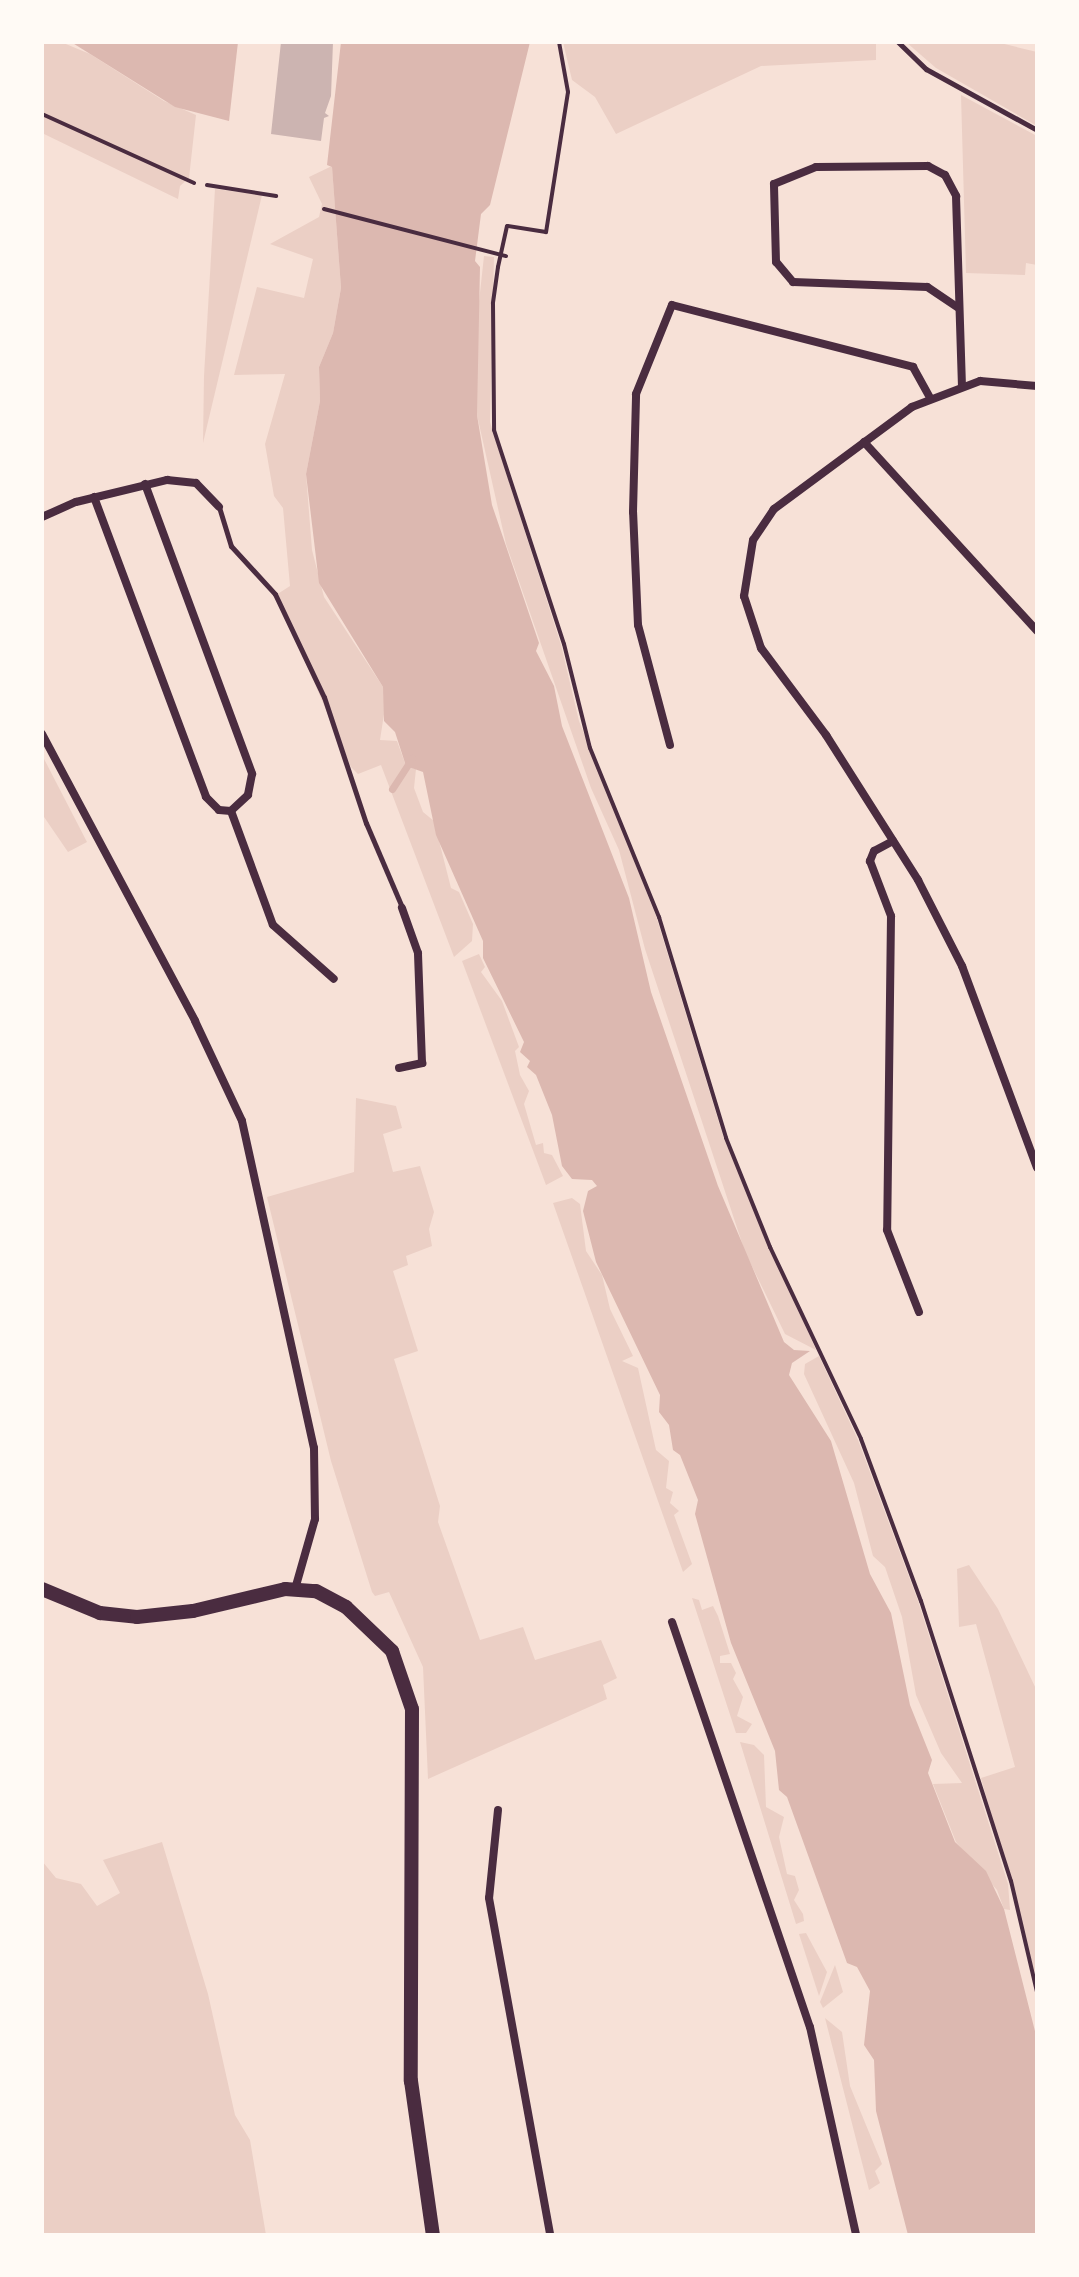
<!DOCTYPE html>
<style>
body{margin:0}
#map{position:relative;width:1079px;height:2277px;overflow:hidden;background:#f7e1d7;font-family:"DM Sans",sans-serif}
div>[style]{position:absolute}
.green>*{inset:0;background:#ebcfc5}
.water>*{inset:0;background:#dcb8b0}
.stream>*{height:7px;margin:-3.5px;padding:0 3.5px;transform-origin:3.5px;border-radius:3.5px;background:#dcb8b0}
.building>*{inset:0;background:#ccb4b1}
.path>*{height:4px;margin:-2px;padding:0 2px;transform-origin:2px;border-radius:2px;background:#4a2c40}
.service>*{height:5px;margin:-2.5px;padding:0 2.5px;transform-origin:2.5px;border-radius:2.5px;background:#4a2c40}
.minor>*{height:8px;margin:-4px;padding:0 4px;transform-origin:4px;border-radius:4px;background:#4a2c40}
.tertiary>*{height:14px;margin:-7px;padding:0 7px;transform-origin:7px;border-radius:7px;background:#4a2c40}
span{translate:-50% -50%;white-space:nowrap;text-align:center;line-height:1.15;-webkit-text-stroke:7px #fffaf5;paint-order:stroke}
.frame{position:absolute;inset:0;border:44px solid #fffaf5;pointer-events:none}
</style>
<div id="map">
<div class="green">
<i style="clip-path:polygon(42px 42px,61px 42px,90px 54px,164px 101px,196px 115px,189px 178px,180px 186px,178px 199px,42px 133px)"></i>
<i style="clip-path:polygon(563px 42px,876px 42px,876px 60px,761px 66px,616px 134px,595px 97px,572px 80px)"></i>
<i style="clip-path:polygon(906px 42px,996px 42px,1037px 52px,1037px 126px,936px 68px)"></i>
<i style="clip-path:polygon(961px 95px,1037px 136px,1037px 265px,1026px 263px,1025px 275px,966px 273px)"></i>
<i style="clip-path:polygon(332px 166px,341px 288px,333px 333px,319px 367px,320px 401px,306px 474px,312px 550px,324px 597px,383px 687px,386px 701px,380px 740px,397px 741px,406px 766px,416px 769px,414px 788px,423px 812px,434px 821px,451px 888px,459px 892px,473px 924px,472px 941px,454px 957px,381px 765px,358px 774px,351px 767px,276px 595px,290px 586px,283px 508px,274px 496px,265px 444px,285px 374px,234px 375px,257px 287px,304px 298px,313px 259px,270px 244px,319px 217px,322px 204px,309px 177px)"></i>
<i style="clip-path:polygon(215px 189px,262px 195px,203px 443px,204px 376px)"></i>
<i style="clip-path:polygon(484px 256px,494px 257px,490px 422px,561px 645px,579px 721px,656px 916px,724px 1139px,816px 1350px,785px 1334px,745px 1252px,645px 949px,619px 850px,591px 788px,506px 544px,477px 415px,477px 320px)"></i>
<i style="clip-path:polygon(42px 755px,87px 842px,68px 852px,42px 814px)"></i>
<i style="clip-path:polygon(479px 954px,485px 967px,481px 972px,502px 1001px,519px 1047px,515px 1051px,520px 1075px,529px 1091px,524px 1104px,536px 1145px,543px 1143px,544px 1153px,552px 1155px,563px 1176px,546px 1185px,462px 961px)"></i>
<i style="clip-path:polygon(356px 1098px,396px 1106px,402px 1128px,383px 1134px,393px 1172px,420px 1166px,434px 1212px,429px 1229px,432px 1246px,406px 1256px,408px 1265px,393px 1271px,418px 1351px,394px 1359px,440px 1506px,438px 1522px,480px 1640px,523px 1627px,535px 1660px,601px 1640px,617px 1678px,603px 1685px,607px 1699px,428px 1779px,423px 1667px,389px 1592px,375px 1596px,372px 1592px,331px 1461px,267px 1197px,354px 1172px)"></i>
<i style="clip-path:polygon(572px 1198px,580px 1204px,586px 1251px,602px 1275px,610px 1309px,633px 1356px,622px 1361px,638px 1368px,656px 1450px,669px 1461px,666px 1488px,673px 1492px,670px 1503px,679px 1511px,674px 1515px,692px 1564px,683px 1572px,553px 1203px)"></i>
<i style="clip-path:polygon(819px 1356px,858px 1440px,918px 1601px,1008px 1884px,1010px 1910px,1004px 1909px,997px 1890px,956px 1842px,933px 1784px,962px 1783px,941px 1753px,916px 1695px,902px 1617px,885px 1567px,873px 1556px,854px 1483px,804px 1374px,805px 1364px)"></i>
<i style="clip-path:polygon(969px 1565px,998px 1609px,1037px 1691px,1037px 1981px,981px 1778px,1015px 1767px,976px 1624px,959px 1627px,957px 1569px)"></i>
<i style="clip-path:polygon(692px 1598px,699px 1600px,702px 1610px,713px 1606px,718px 1616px,730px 1654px,720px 1656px,720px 1663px,731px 1663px,736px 1673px,733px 1679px,743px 1697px,737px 1716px,752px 1724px,746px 1733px,736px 1733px)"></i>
<i style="clip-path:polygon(740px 1742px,754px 1745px,764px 1755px,766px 1807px,784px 1817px,779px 1837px,787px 1874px,795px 1876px,799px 1890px,794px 1900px,803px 1914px,804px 1921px,796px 1924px)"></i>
<i style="clip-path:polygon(162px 1842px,208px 1994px,235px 2115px,250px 2140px,266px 2235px,42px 2235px,42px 1861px,56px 1878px,81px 1884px,97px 1906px,120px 1893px,103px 1860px)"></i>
<i style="clip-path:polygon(806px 1933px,827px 1972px,819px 1996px,799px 1934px)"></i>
<i style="clip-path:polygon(835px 1965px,843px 1992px,823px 2008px,820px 2002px)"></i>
<i style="clip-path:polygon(825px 2018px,842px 2032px,850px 2086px,882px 2164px,875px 2171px,880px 2183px,869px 2190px)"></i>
</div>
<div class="water">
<i style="clip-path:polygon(71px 42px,238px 42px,229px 121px,175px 107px)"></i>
<i style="clip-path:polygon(341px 42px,530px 42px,490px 205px,481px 214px,475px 261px,480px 267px,477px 415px,492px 505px,539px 643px,536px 651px,554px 686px,562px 726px,629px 898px,651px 992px,718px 1186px,784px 1342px,794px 1350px,810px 1351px,792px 1363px,789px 1375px,831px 1441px,870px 1574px,891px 1613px,910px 1705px,932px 1760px,928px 1773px,955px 1842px,986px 1871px,1004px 1909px,1037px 2039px,1037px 2235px,908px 2235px,876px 2111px,874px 2060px,864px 2045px,870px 1991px,857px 1967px,847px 1963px,787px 1797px,779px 1790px,775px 1751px,731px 1643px,695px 1514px,698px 1500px,680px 1455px,673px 1450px,669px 1425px,659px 1412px,660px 1395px,596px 1262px,583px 1211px,588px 1191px,597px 1186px,592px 1180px,572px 1179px,562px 1166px,552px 1115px,536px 1075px,527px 1067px,530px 1061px,520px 1052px,524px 1042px,483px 958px,483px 941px,436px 835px,423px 772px,406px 766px,395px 732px,384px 721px,383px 687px,319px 583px,306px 474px,320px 401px,319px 367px,333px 333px,341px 288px,332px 167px,327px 165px)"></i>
</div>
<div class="stream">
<i style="left:392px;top:789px;width:37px;rotate:-57deg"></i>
</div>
<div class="building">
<i style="clip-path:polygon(281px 42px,333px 42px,331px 96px,325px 113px,329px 116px,324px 118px,321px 141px,271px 134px)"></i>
</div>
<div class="path">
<i style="left:559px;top:42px;width:51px;rotate:79.8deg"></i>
<i style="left:568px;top:92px;width:142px;rotate:98.9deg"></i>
<i style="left:546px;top:232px;width:39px;rotate:-171deg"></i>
<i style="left:507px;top:226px;width:42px;rotate:102.4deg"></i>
<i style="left:498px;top:267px;width:37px;rotate:98deg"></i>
<i style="left:493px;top:304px;width:126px;rotate:89.5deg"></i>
<i style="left:494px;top:430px;width:225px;rotate:71.9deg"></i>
<i style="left:564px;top:644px;width:107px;rotate:76deg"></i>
<i style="left:590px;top:748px;width:183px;rotate:67.8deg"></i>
<i style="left:659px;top:917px;width:231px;rotate:73.1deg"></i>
<i style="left:726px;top:1138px;width:118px;rotate:68deg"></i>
<i style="left:770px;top:1247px;width:212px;rotate:64.6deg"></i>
<i style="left:861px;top:1439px;width:173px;rotate:69.7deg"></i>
<i style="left:921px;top:1601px;width:294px;rotate:72.2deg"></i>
<i style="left:1011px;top:1881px;width:114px;rotate:76.8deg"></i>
<i style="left:42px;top:114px;width:167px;rotate:24.4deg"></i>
<i style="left:207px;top:185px;width:70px;rotate:9.1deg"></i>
<i style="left:324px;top:209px;width:188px;rotate:14.5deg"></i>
</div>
<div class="service">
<i style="left:898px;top:42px;width:39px;rotate:44deg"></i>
<i style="left:926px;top:69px;width:127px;rotate:28.8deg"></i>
<i style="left:219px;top:507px;width:41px;rotate:72.9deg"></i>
<i style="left:231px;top:546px;width:65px;rotate:47.5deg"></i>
<i style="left:275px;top:594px;width:114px;rotate:64.6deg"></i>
<i style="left:324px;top:697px;width:133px;rotate:71.6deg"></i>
<i style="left:366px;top:823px;width:91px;rotate:66.8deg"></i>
</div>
<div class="minor">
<i style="left:957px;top:307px;width:36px;rotate:-146deg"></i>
<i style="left:927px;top:287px;width:134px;rotate:-177.9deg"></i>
<i style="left:793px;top:282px;width:26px;rotate:-130deg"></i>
<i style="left:776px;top:262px;width:78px;rotate:-91.5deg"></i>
<i style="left:774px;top:184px;width:45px;rotate:-22deg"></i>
<i style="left:816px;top:167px;width:112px;rotate:-0.5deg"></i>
<i style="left:928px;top:166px;width:19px;rotate:28deg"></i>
<i style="left:945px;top:175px;width:24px;rotate:62deg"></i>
<i style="left:956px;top:196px;width:190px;rotate:88.2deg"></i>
<i style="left:1037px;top:386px;width:57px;rotate:-175deg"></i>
<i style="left:980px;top:381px;width:73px;rotate:159.1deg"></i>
<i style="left:912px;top:407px;width:172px;rotate:143.5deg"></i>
<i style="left:774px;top:509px;width:37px;rotate:124deg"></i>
<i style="left:753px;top:540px;width:57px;rotate:99.1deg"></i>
<i style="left:744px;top:596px;width:55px;rotate:71.9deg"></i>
<i style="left:761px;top:648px;width:109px;rotate:53.2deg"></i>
<i style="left:826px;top:735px;width:172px;rotate:57.6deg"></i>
<i style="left:918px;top:880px;width:97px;rotate:62.9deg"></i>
<i style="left:962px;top:966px;width:215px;rotate:69.6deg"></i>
<i style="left:864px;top:442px;width:256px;rotate:47.5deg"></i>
<i style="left:145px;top:484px;width:309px;rotate:69.7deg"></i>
<i style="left:252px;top:774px;width:21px;rotate:101deg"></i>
<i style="left:248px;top:795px;width:23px;rotate:137deg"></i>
<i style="left:94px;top:497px;width:320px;rotate:69.5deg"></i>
<i style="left:206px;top:797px;width:18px;rotate:45deg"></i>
<i style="left:219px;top:810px;width:12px;rotate:5deg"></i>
<i style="left:231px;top:811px;width:121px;rotate:69.8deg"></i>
<i style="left:273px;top:925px;width:81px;rotate:41.5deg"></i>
<i style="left:42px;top:517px;width:37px;rotate:-24deg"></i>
<i style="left:76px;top:502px;width:94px;rotate:-13.6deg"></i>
<i style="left:167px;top:480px;width:29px;rotate:6deg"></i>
<i style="left:196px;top:483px;width:33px;rotate:46deg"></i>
<i style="left:42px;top:734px;width:325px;rotate:61.9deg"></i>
<i style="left:195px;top:1021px;width:110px;rotate:64.8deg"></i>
<i style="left:242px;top:1121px;width:335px;rotate:77.6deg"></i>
<i style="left:314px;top:1448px;width:71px;rotate:89.2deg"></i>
<i style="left:315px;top:1519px;width:73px;rotate:105.9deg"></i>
<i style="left:670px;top:745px;width:124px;rotate:-104.9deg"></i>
<i style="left:638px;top:625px;width:113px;rotate:-92.5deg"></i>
<i style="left:633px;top:512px;width:118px;rotate:-88.5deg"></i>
<i style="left:636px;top:394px;width:96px;rotate:-68deg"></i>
<i style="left:672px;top:305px;width:249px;rotate:14.4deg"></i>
<i style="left:913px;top:367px;width:35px;rotate:61deg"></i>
<i style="left:893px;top:841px;width:21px;rotate:152deg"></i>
<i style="left:874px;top:851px;width:11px;rotate:112deg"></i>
<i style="left:870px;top:861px;width:59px;rotate:69.1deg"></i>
<i style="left:891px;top:916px;width:314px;rotate:90.7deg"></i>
<i style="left:887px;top:1230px;width:88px;rotate:68.7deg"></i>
<i style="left:399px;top:1068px;width:24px;rotate:-12deg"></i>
<i style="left:422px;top:1063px;width:110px;rotate:-92.1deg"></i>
<i style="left:418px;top:953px;width:48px;rotate:-109.6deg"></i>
<i style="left:672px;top:1622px;width:428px;rotate:71.2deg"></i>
<i style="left:810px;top:2027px;width:213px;rotate:77.5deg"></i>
<i style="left:498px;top:1810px;width:88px;rotate:95.8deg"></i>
<i style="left:489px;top:1898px;width:342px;rotate:79.7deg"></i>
</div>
<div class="tertiary">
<i style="left:42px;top:1589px;width:63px;rotate:22.5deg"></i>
<i style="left:100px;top:1613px;width:37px;rotate:6deg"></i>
<i style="left:137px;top:1617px;width:56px;rotate:-6.1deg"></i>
<i style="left:193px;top:1611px;width:95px;rotate:-13.4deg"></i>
<i style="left:285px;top:1589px;width:31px;rotate:4deg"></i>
<i style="left:316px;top:1591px;width:34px;rotate:28deg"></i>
<i style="left:346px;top:1607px;width:64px;rotate:43.7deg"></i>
<i style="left:392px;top:1651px;width:61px;rotate:71deg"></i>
<i style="left:412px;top:1709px;width:372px;rotate:90.2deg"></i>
<i style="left:411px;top:2081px;width:156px;rotate:81.9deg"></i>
</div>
<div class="frame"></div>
</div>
